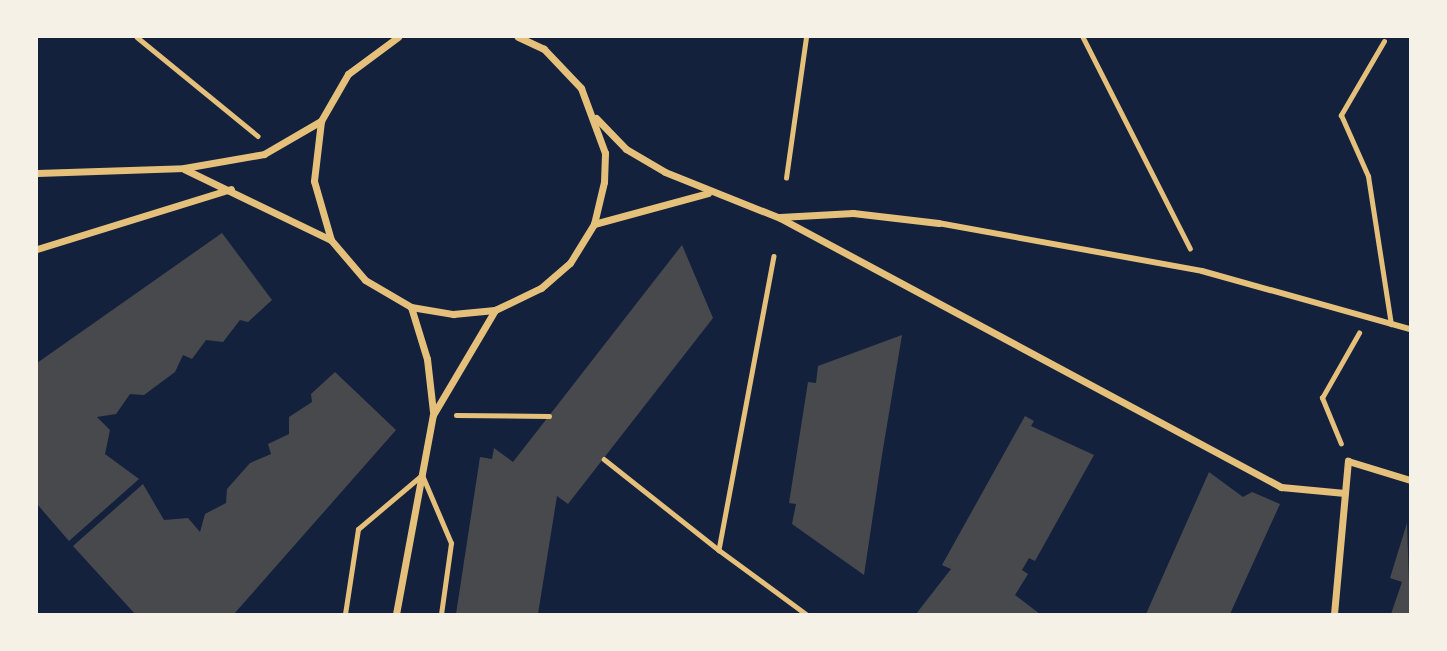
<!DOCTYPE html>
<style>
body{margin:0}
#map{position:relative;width:1447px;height:651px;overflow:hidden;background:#14213d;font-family:"Varela Round",sans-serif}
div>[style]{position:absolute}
.building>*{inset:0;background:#48494c}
.path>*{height:4.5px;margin:-2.25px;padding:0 2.25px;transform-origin:2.25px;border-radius:2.25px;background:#e5c07b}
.service>*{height:5px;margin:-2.5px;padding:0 2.5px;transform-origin:2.5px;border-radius:2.5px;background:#e5c07b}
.pedestrian>*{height:6px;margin:-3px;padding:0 3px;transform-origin:3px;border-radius:3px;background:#e5c07b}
.minor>*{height:7px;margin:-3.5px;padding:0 3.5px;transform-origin:3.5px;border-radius:3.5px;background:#e5c07b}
span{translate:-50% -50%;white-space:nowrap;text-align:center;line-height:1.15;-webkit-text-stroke:5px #f6f1e7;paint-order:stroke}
.frame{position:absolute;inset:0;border:38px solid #f6f1e7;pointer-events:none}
</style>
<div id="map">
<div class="building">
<i style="clip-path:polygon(222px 233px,272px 300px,248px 322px,240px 320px,223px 342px,206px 340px,192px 359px,183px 355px,175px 372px,144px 395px,130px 394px,116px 414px,97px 417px,110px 430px,105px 454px,139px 479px,69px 541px,37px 504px,37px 363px)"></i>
<i style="clip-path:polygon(682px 245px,713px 318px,568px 504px,557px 496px,538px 614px,456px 614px,480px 457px,492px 459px,494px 448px,513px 462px)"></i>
<i style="clip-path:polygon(902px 335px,882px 455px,864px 575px,792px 524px,796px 504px,789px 503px,808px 382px,816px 383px,818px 366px)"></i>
<i style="clip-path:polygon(335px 372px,396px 430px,234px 614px,135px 614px,73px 546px,143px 484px,164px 520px,188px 518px,200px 532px,205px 514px,226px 503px,227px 489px,250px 463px,271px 454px,268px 444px,289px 434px,289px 417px,312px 402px,311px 394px)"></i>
<i style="clip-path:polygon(1025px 416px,1034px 421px,1031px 426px,1094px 455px,1035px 561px,1029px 558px,1022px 570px,1028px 574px,1015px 595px,1040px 614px,916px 614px,951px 569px,942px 565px)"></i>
<i style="clip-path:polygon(1209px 472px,1243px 497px,1252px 492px,1280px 504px,1230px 614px,1146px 614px)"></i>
<i style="clip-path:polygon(1407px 523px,1410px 614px,1391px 614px,1402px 582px,1390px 578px)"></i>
</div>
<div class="path">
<i style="left:137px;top:37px;width:156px;rotate:39.3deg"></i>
<i style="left:1083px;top:37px;width:237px;rotate:63.1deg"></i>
<i style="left:786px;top:178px;width:142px;rotate:-81.9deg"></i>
<i style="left:774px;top:256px;width:299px;rotate:100.6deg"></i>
<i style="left:719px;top:550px;width:108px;rotate:36.3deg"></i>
<i style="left:456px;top:415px;width:93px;rotate:0.6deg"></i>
<i style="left:1341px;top:444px;width:50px;rotate:-112.4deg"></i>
<i style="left:1322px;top:398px;width:75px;rotate:-60.4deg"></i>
<i style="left:604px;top:459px;width:147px;rotate:38.4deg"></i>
</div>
<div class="service">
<i style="left:1384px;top:41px;width:86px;rotate:120.2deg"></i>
<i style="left:1341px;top:115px;width:67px;rotate:66.1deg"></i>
<i style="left:1368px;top:176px;width:150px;rotate:81.2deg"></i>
<i style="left:345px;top:614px;width:86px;rotate:-81.3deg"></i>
<i style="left:358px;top:529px;width:84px;rotate:-40.2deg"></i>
<i style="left:422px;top:475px;width:74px;rotate:66.9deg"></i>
<i style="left:451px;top:543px;width:72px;rotate:98deg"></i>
</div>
<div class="pedestrian">
<i style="left:938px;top:223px;width:268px;rotate:10.3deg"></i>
<i style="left:1202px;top:271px;width:216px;rotate:15.6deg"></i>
</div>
<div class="minor">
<i style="left:398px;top:37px;width:62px;rotate:143.5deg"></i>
<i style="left:348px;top:74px;width:54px;rotate:119.9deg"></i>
<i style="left:321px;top:121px;width:60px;rotate:96.7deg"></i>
<i style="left:314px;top:181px;width:61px;rotate:73.9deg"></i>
<i style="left:331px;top:240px;width:52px;rotate:49.6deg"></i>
<i style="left:365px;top:280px;width:53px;rotate:30.4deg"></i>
<i style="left:411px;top:307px;width:43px;rotate:9.5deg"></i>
<i style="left:453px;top:314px;width:42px;rotate:-5.4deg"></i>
<i style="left:495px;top:310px;width:51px;rotate:-25.6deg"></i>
<i style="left:541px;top:288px;width:38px;rotate:-41deg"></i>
<i style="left:570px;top:263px;width:46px;rotate:-58.4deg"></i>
<i style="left:594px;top:224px;width:43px;rotate:-76.6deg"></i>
<i style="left:604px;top:182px;width:29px;rotate:-88deg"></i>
<i style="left:605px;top:153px;width:69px;rotate:-110.3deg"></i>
<i style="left:581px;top:88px;width:54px;rotate:-133.5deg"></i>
<i style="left:544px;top:49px;width:29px;rotate:-155deg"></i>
<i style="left:596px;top:118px;width:43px;rotate:45.9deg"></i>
<i style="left:626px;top:149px;width:45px;rotate:30.5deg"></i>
<i style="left:665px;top:172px;width:124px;rotate:21.8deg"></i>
<i style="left:780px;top:218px;width:569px;rotate:28.23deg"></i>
<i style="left:1281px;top:487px;width:64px;rotate:5.4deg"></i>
<i style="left:184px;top:169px;width:163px;rotate:25.8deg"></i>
<i style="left:37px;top:173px;width:147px;rotate:-1.9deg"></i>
<i style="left:184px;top:168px;width:81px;rotate:-9.9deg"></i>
<i style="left:264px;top:154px;width:66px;rotate:-30.1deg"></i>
<i style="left:780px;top:217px;width:73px;rotate:-3.1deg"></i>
<i style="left:853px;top:213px;width:86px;rotate:6.7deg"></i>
<i style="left:594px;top:224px;width:118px;rotate:-15.2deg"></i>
<i style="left:37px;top:249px;width:203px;rotate:-17.2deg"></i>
<i style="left:411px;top:307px;width:54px;rotate:72.9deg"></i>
<i style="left:427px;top:359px;width:53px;rotate:83.5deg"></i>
<i style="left:396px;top:614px;width:202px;rotate:-79.5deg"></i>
<i style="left:433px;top:415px;width:122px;rotate:-59.4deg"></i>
<i style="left:1334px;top:614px;width:154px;rotate:-84.8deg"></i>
<i style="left:1348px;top:461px;width:65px;rotate:17deg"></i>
</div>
<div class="frame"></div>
</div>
